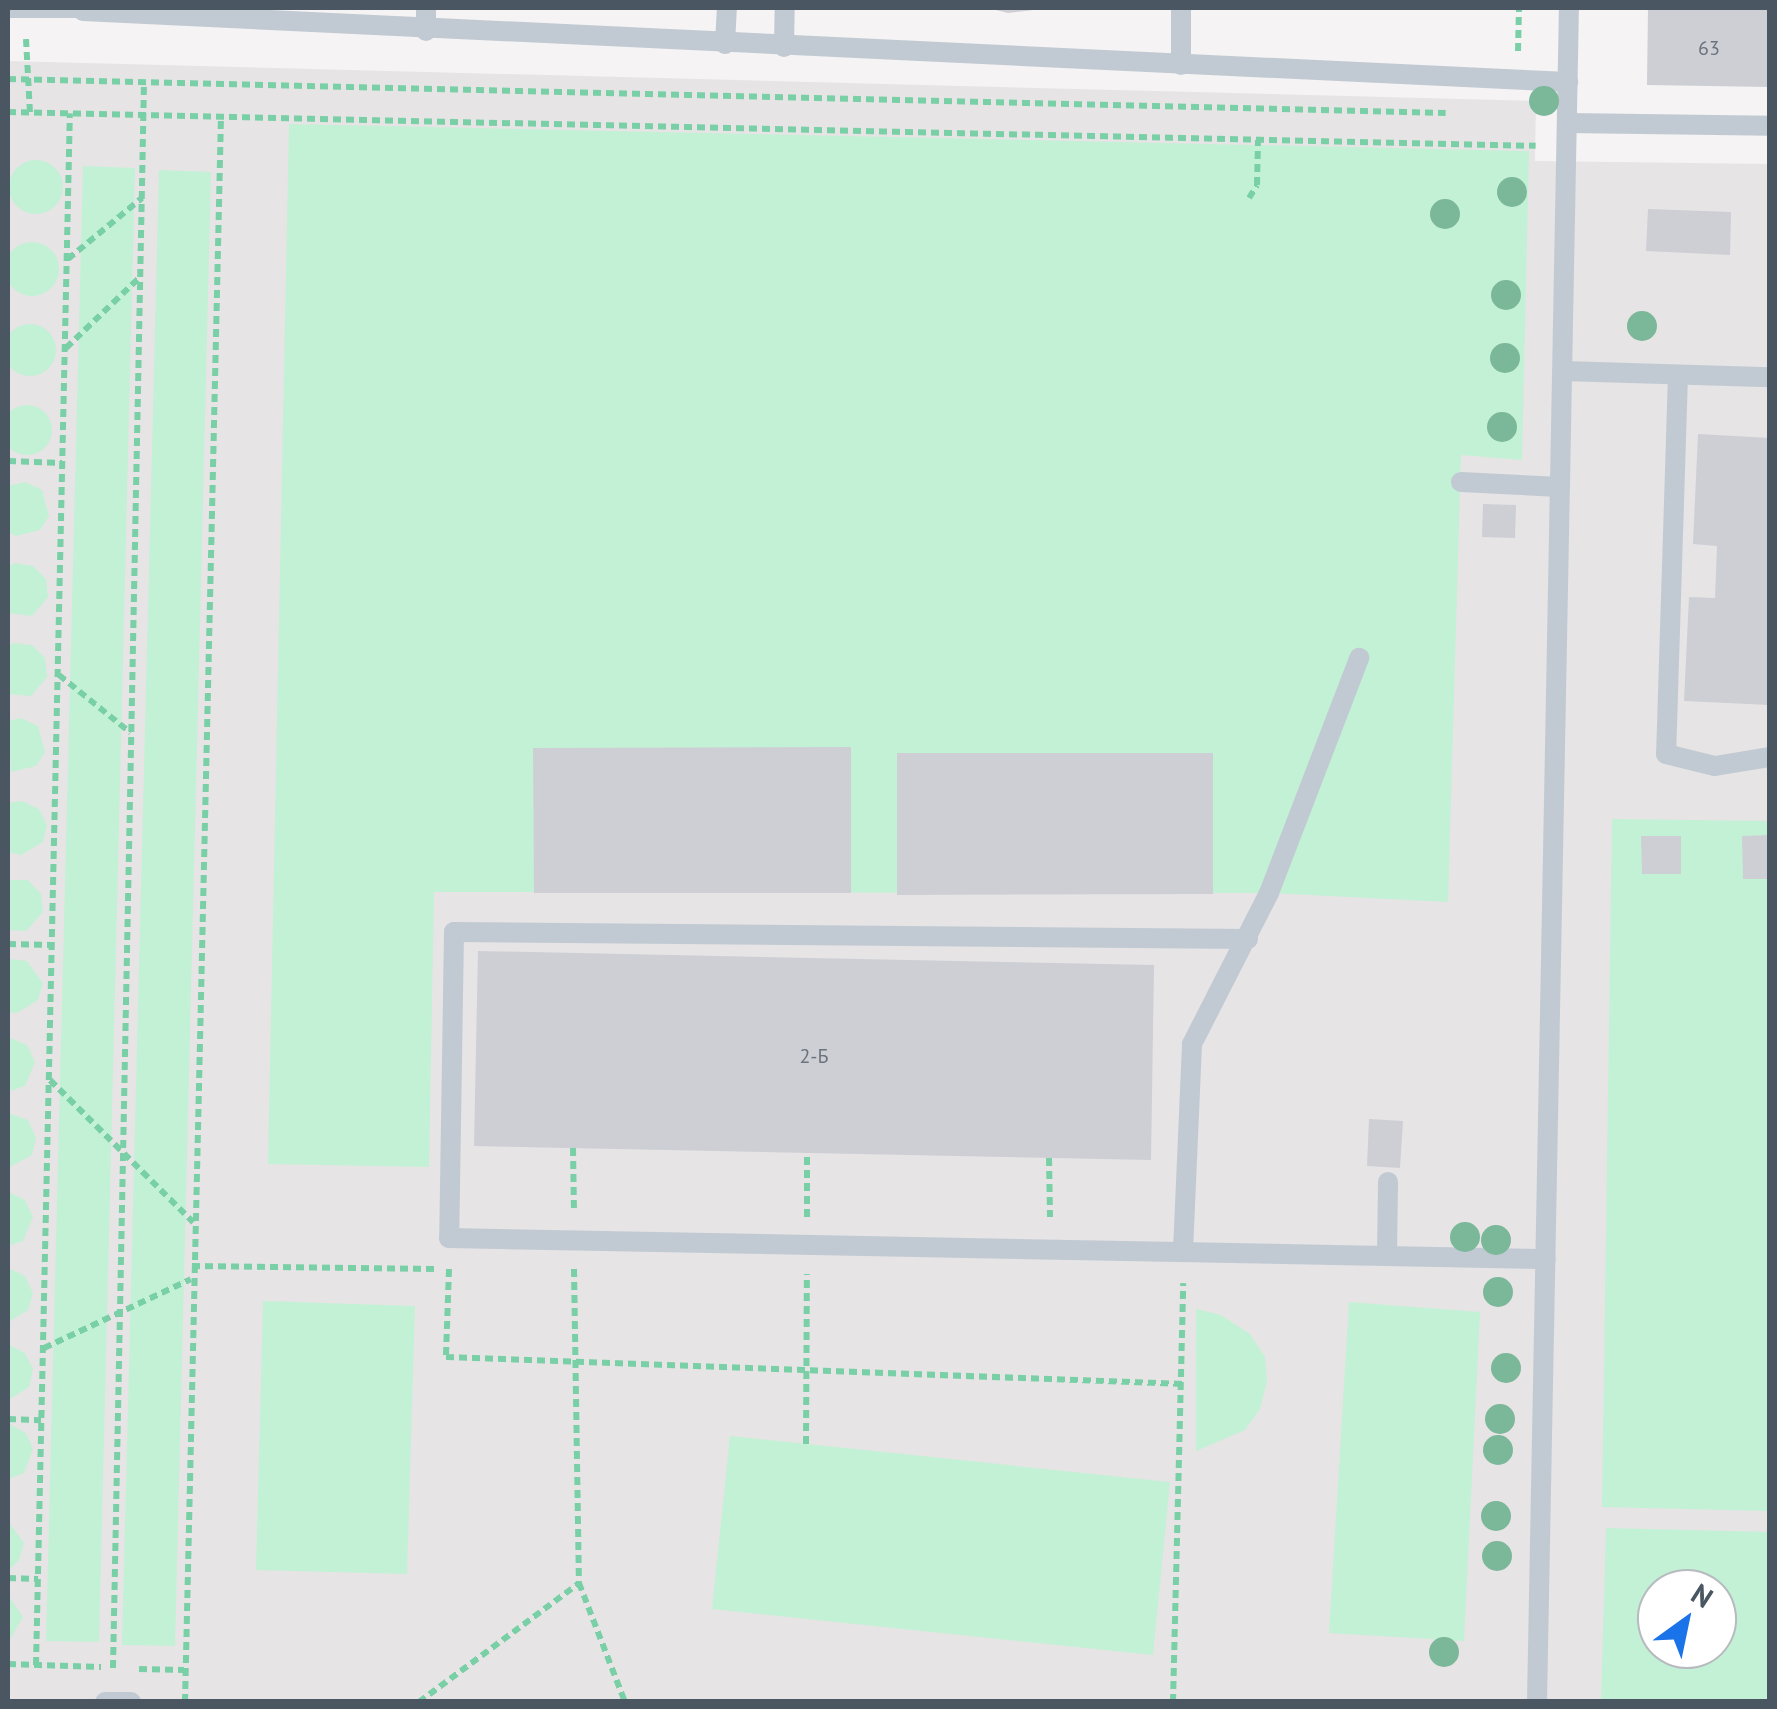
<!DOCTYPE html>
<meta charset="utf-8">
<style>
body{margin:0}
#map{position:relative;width:1777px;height:1709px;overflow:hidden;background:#f5f3f3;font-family:"PT Sans",sans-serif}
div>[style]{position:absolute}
.education>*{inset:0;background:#e6e4e5}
.green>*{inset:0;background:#c3f1d5}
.round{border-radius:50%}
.building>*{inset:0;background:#cdcfd5}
.path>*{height:6px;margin-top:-3px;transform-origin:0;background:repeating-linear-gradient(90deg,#7ad0a6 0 8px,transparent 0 13px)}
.lane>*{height:20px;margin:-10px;padding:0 10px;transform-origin:10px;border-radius:10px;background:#c1cad2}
.trees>*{width:30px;height:30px;margin:-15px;border-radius:50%;background:#7bb799}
span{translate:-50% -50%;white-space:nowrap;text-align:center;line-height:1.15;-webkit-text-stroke:8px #fff;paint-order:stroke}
.number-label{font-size:20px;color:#6b747e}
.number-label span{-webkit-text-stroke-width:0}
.frame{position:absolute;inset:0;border:10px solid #4a5661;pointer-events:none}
.north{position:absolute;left:1637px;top:1569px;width:100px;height:100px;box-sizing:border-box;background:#fff;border:2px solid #b7bbc0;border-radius:50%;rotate:33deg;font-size:28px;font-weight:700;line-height:40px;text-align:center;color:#4a5661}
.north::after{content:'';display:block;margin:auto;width:35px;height:45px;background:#1a73e8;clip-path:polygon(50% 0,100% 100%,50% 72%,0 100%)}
</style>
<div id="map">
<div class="education">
<i style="clip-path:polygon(evenodd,8px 61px,1536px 101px,1535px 161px,1769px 164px,1769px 1701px,8px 1702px,8px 61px,1657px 1589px,1717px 1589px,1717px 1649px,1657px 1649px,1657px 1589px)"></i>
</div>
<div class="green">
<i style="clip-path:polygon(289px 124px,1529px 151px,1522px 460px,1461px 455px,1448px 902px,1269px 893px,434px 892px,429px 1167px,268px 1164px)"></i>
<i class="round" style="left:9px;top:160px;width:54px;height:54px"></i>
<i style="clip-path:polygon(83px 166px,135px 168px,99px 1642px,46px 1641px)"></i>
<i style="clip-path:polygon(159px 170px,211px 172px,175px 1646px,122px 1645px)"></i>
<i class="round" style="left:5px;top:242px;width:54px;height:54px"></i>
<i class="round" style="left:4px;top:324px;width:52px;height:52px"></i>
<i class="round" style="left:2px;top:405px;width:50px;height:50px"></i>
<i style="clip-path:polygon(25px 482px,42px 490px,49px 516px,40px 530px,16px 536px,8px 532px,8px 486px)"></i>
<i style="clip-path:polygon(15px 563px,33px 566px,46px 579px,48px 597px,32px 616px,8px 613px,8px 567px)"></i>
<i style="clip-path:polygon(14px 643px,32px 645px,45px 658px,47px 677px,31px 696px,8px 694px,8px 646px)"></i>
<i style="clip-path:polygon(21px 718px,38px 726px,45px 752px,36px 766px,11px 772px,8px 721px)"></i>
<i style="clip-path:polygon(22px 801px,39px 809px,47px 825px,43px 842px,21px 855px,8px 852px,8px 803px)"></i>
<i style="clip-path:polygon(1612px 819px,1769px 821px,1769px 1511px,1602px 1507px)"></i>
<i style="clip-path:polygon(8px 880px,28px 880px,41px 894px,43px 912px,26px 931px,8px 930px)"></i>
<i style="clip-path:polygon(9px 959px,27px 961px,43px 983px,38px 1000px,17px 1013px,8px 1012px)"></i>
<i style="clip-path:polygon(8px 1037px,27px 1045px,35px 1062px,25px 1086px,10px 1091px)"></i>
<i style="clip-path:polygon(8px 1113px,28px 1120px,36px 1138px,32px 1155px,10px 1167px)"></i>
<i style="clip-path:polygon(8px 1192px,25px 1200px,33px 1217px,23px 1241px,8px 1246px)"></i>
<i style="clip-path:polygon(8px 1268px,25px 1276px,33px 1293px,28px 1310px,8px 1322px)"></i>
<i style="clip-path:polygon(263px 1301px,415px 1306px,407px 1574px,256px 1570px)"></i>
<i style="clip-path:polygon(1349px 1302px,1480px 1312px,1464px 1641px,1329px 1633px)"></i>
<i style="clip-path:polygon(1196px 1309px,1221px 1315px,1250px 1334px,1265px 1357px,1267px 1381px,1260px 1409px,1245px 1430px,1196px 1451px)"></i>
<i style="clip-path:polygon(9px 1345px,25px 1353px,33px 1369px,29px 1387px,8px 1400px)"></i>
<i style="clip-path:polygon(9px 1424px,26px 1433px,33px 1449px,24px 1473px,8px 1479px)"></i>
<i style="clip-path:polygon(730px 1436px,1170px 1482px,1153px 1655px,712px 1609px)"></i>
<i style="clip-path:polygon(8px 1521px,24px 1543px,19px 1560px,8px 1571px)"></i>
<i style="clip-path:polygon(evenodd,1606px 1528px,1769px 1532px,1769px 1701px,1601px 1701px,1606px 1528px,1657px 1589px,1717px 1589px,1717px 1649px,1657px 1649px,1657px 1589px)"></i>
<i style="clip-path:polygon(8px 1595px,23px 1617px,8px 1643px)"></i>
</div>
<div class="building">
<i style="clip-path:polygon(988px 8px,1033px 8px,1033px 10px,1008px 13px)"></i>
<i style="clip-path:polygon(1648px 8px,1770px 8px,1770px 87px,1647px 85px)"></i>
<i style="clip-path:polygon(1648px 209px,1731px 212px,1730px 255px,1646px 251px)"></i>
<i style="clip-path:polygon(1698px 434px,1770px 438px,1770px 705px,1684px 701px,1689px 597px,1715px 598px,1717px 546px,1693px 544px)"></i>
<i style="clip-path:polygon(1483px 504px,1516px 505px,1515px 538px,1482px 537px)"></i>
<i style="clip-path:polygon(851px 747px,851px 893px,534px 893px,533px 748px)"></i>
<i style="clip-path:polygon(897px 753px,1213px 753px,1213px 894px,897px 895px)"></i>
<i style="clip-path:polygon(1770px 835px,1770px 879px,1743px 879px,1742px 836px)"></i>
<i style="clip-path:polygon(1641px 836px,1681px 836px,1681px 874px,1642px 874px)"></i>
<i style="clip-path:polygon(478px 951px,1154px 965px,1151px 1160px,474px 1146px)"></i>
<i style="clip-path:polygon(1369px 1119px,1403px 1121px,1400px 1168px,1367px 1166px)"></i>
</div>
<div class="path">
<i style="left:26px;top:39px;width:74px;rotate:86.9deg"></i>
<i style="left:1518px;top:51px;width:43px;rotate:-88.7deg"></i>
<i style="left:8px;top:79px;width:1438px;rotate:1.35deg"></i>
<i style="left:8px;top:112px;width:1528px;rotate:1.27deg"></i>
<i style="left:1249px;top:198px;width:15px;rotate:-58deg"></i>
<i style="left:1257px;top:185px;width:45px;rotate:-88.7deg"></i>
<i style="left:68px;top:259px;width:96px;rotate:-39.5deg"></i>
<i style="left:66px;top:348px;width:103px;rotate:-43.8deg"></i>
<i style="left:8px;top:461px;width:54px;rotate:2.1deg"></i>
<i style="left:59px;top:675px;width:92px;rotate:38.9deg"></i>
<i style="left:8px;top:944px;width:43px;rotate:1.3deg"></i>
<i style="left:50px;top:1080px;width:202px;rotate:44.8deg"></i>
<i style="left:573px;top:1148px;width:64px;rotate:89.1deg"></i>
<i style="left:1049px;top:1158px;width:59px;rotate:89deg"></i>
<i style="left:807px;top:1217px;width:64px;rotate:-90deg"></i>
<i style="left:192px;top:1266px;width:244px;rotate:0.7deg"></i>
<i style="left:449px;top:1269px;width:88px;rotate:92deg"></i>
<i style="left:446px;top:1357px;width:739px;rotate:2.09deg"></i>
<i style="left:574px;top:1269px;width:314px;rotate:89.1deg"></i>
<i style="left:579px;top:1583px;width:128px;rotate:68.9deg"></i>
<i style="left:44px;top:1348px;width:162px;rotate:-25.1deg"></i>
<i style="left:8px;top:1419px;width:33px;rotate:2deg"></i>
<i style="left:806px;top:1444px;width:170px;rotate:-89.7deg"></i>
<i style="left:8px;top:1578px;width:30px;rotate:2deg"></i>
<i style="left:8px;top:1664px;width:93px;rotate:1.8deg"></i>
<i style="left:36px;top:1665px;width:1552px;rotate:-88.75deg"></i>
<i style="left:113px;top:1668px;width:1586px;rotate:-88.88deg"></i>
<i style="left:139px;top:1669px;width:45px;rotate:1.3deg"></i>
<i style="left:185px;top:1702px;width:1584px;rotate:-88.7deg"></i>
<i style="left:419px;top:1702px;width:199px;rotate:-36.6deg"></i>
<i style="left:1173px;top:1702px;width:419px;rotate:-88.6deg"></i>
</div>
<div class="lane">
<i style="left:8px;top:8px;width:75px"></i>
<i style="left:1181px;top:8px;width:57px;rotate:90deg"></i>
<i style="left:83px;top:11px;width:1487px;rotate:2.74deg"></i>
<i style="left:426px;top:31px;width:23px;rotate:-90deg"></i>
<i style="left:725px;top:44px;width:36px;rotate:-87deg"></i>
<i style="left:784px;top:47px;width:39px;rotate:-89deg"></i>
<i style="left:1567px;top:123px;width:203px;rotate:0.8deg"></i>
<i style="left:1563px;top:371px;width:207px;rotate:1.7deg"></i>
<i style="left:1678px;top:375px;width:379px;rotate:91.8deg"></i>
<i style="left:1666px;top:754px;width:50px;rotate:13.8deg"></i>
<i style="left:1715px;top:766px;width:56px;rotate:-9.3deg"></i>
<i style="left:1461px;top:482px;width:99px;rotate:2.9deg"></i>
<i style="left:1248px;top:939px;width:794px;rotate:-179.49deg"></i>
<i style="left:454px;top:932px;width:306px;rotate:90.9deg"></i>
<i style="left:449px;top:1238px;width:1097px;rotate:1.1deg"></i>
<i style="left:1183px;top:1251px;width:207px;rotate:-87.5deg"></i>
<i style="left:1192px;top:1044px;width:169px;rotate:-63deg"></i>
<i style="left:1269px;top:893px;width:252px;rotate:-69deg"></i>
<i style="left:1387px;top:1255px;width:73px;rotate:-89.2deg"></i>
<i style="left:105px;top:1702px;width:26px"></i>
<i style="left:1537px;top:1702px;width:1694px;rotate:-88.92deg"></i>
</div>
<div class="trees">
<i style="left:1544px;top:101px"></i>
<i style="left:1512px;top:192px"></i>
<i style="left:1445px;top:214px"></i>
<i style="left:1506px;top:295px"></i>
<i style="left:1642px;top:326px"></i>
<i style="left:1505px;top:358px"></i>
<i style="left:1502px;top:427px"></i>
<i style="left:1465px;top:1237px"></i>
<i style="left:1496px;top:1240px"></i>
<i style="left:1498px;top:1292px"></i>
<i style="left:1506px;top:1368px"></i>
<i style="left:1500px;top:1419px"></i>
<i style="left:1498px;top:1450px"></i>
<i style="left:1496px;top:1516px"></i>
<i style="left:1497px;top:1556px"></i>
<i style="left:1444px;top:1652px"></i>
</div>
<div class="number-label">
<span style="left:1709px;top:48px">63</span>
<span style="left:814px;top:1056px">2-Б</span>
</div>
<div class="frame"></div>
<div class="north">N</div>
</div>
